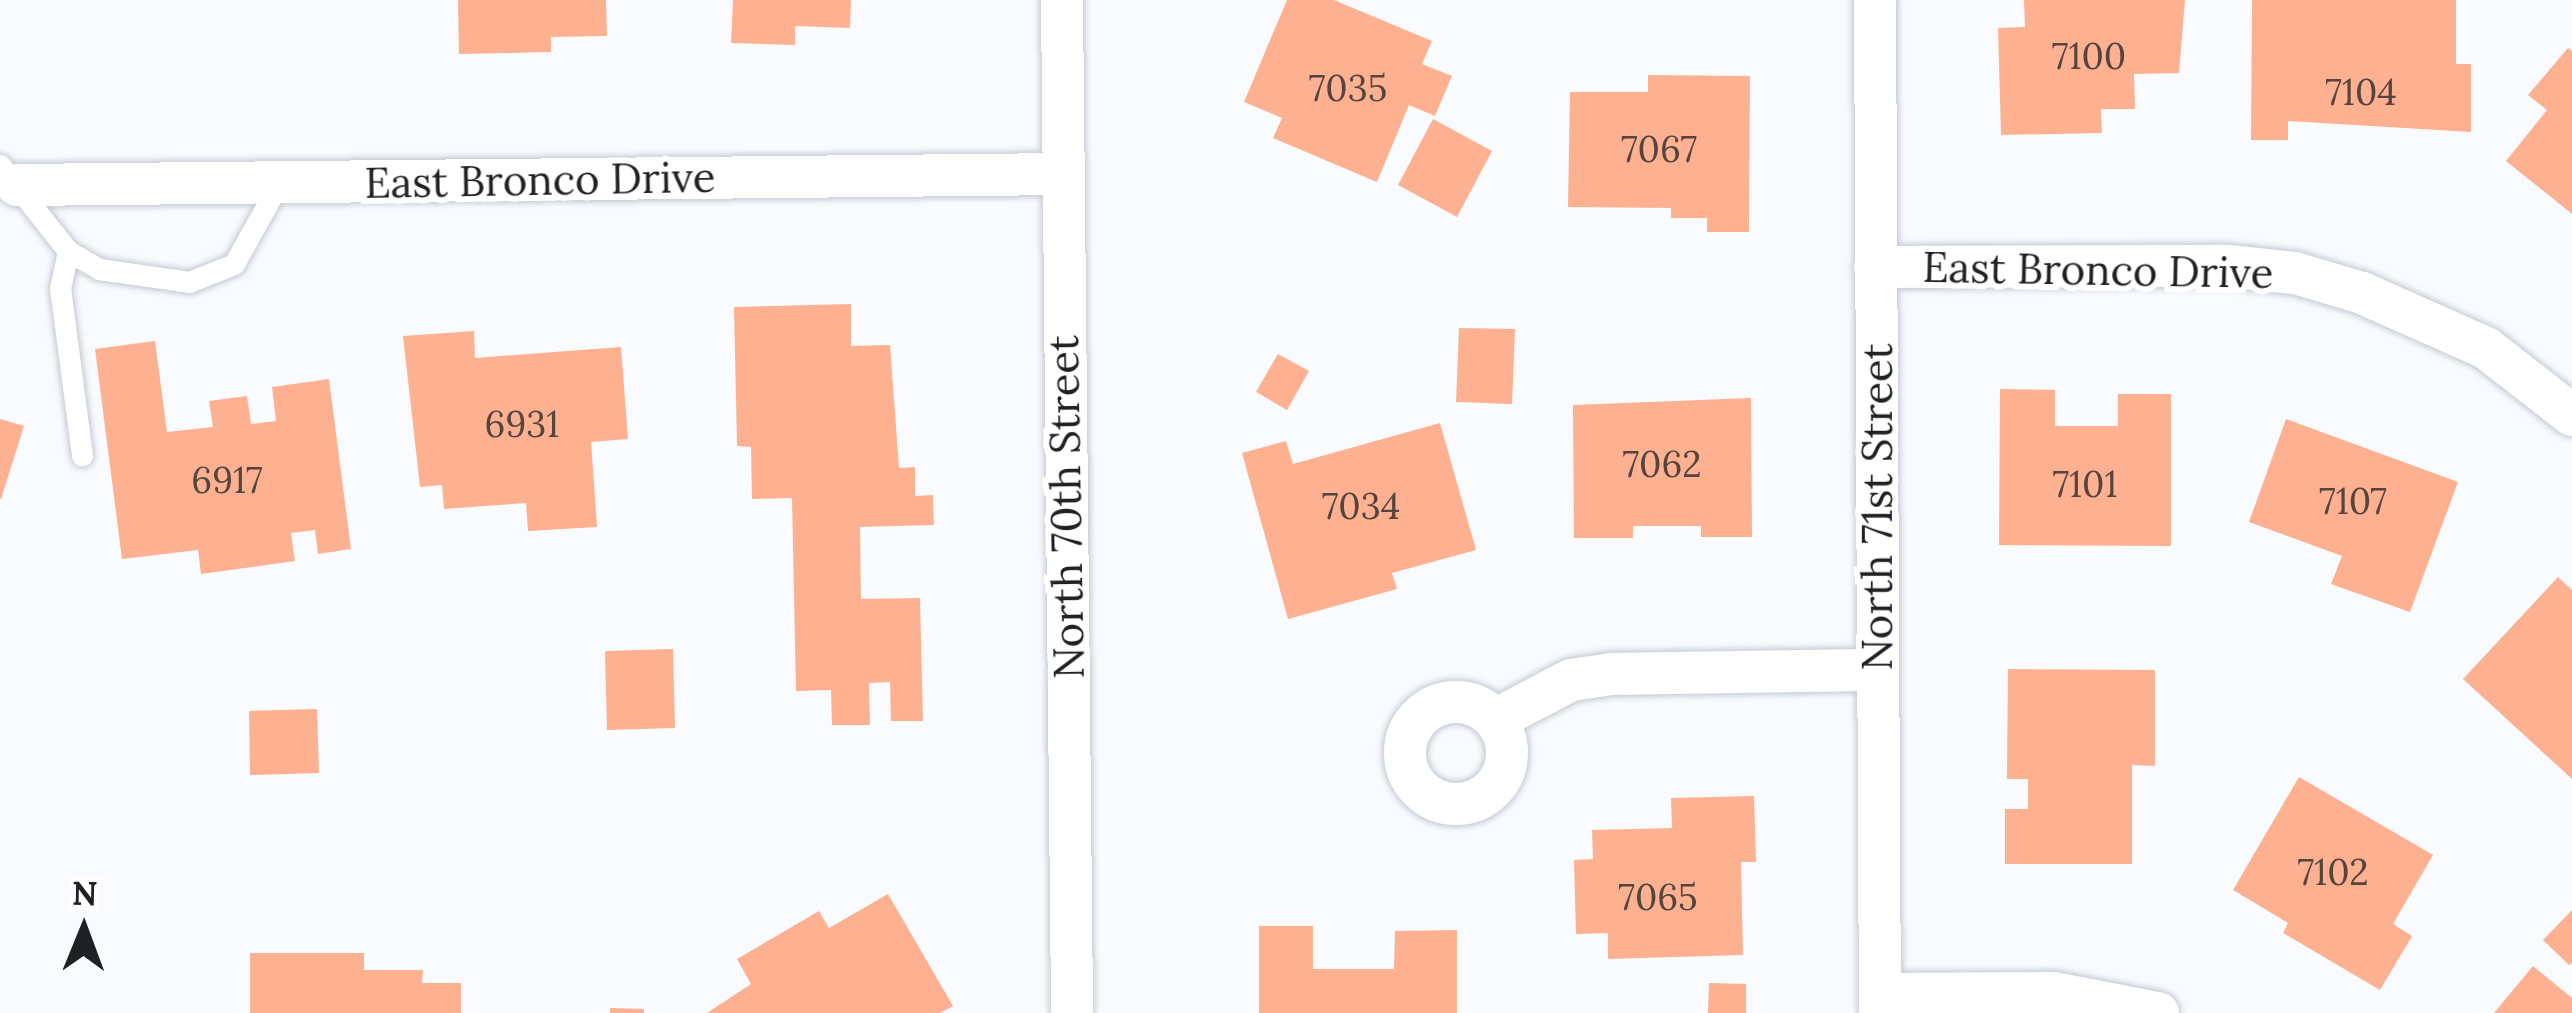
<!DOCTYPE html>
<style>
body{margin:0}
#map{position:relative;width:2572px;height:1013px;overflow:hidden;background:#f9fbff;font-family:Lora,serif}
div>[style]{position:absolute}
.building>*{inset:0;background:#fdb190}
.roads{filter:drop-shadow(0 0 3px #c5cbd2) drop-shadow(0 0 3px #c5cbd2)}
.lane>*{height:21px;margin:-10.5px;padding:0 10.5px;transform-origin:10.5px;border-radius:10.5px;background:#fff}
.street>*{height:42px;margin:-21px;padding:0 21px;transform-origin:21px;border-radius:21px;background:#fff}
.street>.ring{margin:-21px;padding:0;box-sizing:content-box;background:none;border:42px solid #fff;border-radius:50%}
span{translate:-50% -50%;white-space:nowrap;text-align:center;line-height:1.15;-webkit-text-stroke:12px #fff;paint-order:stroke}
.number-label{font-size:36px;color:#56453e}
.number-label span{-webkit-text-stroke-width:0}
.street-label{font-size:42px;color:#1f2123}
.north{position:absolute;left:24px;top:869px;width:120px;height:120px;-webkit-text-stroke:9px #fff;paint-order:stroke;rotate:1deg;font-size:33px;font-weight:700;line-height:48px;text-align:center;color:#1f2123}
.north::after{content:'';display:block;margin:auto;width:42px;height:54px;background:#1f2123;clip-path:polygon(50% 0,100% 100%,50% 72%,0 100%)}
</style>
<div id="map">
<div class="building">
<i style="clip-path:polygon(458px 0,606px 0,607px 36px,551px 37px,551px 52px,459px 54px)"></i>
<i style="clip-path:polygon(733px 0,851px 0,850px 28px,795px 26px,795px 45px,731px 43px)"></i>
<i style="clip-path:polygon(1287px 0,1334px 0,1432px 41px,1422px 64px,1452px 76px,1435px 116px,1409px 105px,1377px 182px,1273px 138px,1282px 118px,1244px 102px)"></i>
<i style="clip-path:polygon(2024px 0,2185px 0,2179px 73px,2134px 74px,2135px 109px,2101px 109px,2102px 133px,2001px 135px,1998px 28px,2025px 27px)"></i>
<i style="clip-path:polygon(2252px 0,2456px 0,2456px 64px,2471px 64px,2471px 132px,2288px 121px,2288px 140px,2251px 140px)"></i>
<i style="clip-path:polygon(2568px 48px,2572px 51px,2572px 214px,2506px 161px,2547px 110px,2528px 95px)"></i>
<i style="clip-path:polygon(1648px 75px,1750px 76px,1749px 232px,1707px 232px,1707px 218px,1671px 218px,1671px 208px,1568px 207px,1570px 92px,1648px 92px)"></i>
<i style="clip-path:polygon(1433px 119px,1492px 151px,1457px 217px,1398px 185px)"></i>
<i style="clip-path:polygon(851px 304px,851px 346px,890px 345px,899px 468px,915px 467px,915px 496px,933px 495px,934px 525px,860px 527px,861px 599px,920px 598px,923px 721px,891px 721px,890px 682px,869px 683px,870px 725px,832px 725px,831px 690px,796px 691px,792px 498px,752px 499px,751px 447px,737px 446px,734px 307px)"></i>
<i style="clip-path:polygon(1459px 328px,1515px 329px,1512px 404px,1456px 402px)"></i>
<i style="clip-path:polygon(474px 331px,475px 358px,621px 347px,628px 439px,591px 442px,597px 527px,528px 531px,526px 503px,444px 509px,442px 485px,420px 487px,403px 336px)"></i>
<i style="clip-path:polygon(155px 341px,167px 432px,213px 427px,209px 401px,247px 396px,251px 424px,276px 421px,272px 387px,329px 379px,351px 549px,318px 554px,315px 530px,291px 533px,295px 561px,201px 574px,198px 550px,122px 559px,95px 349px)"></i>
<i style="clip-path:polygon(1278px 354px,1309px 371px,1287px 410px,1256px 392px)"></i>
<i style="clip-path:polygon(2000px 389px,2055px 390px,2055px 426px,2118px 426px,2118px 394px,2171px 394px,2171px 546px,1999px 545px)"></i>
<i style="clip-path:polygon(1751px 398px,1752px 537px,1701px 537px,1701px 526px,1633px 526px,1633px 538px,1574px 538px,1573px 405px)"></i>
<i style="clip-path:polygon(0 419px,24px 426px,1px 499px,0 499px)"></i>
<i style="clip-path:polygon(2286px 419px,2458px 482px,2410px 612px,2331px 584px,2342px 556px,2249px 522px)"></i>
<i style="clip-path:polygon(1440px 423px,1476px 550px,1392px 573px,1397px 589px,1288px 619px,1242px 453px,1286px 441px,1293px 464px)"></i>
<i style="clip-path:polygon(2558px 577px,2572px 590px,2572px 779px,2463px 679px)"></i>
<i style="clip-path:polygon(673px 649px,675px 728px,607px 730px,605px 651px)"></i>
<i style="clip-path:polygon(2008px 669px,2155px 670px,2155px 766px,2132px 765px,2132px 864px,2005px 864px,2005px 809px,2028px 809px,2028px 779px,2007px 779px)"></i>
<i style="clip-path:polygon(317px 709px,319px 773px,250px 775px,249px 711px)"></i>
<i style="clip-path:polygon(2299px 777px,2433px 855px,2393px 924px,2412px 936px,2380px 990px,2283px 933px,2288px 923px,2233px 890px)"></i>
<i style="clip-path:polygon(1754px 796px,1756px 862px,1741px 862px,1743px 955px,1608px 959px,1608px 933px,1576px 934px,1574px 860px,1593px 859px,1592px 830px,1672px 828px,1671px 798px)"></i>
<i style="clip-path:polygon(888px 894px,953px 1006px,940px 1013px,707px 1013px,751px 984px,737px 959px,819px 911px,829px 928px)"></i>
<i style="clip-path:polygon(2572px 910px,2572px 963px,2569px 965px,2543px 940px)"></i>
<i style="clip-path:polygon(1259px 926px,1313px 926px,1313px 969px,1394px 969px,1395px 931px,1457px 930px,1457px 1013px,1259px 1013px)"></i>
<i style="clip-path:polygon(250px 953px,364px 953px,364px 970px,423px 970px,422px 983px,461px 983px,461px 1013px,250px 1013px)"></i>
<i style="clip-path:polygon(2533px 966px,2572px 998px,2572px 1013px,2494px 1013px)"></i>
<i style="clip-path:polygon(1709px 983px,1746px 984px,1746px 1013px,1708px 1013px)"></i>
<i style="clip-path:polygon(610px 1008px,644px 1009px,644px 1013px,610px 1013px)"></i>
</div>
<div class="roads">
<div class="lane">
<i style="left:0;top:165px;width:110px;rotate:51.7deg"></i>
<i style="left:68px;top:251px;width:36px;rotate:30deg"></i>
<i style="left:99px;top:269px;width:91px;rotate:8.2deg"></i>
<i style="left:189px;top:282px;width:48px;rotate:-21.8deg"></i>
<i style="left:234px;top:264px;width:93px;rotate:-60.9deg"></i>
<i style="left:68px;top:251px;width:38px;rotate:102deg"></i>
<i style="left:60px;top:288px;width:169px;rotate:82.5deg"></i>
</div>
<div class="street">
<i style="left:1062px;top:0;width:1013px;rotate:89.43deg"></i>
<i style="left:1875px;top:0;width:1013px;rotate:89.72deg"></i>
<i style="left:17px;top:185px;width:1046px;rotate:-0.6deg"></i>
<i style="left:1875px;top:267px;width:353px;rotate:-0.2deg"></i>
<i style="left:2228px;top:266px;width:67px;rotate:6deg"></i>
<i style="left:2295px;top:273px;width:70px;rotate:16.6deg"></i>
<i style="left:2362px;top:293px;width:136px;rotate:23.9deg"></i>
<i style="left:2486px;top:348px;width:109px;rotate:37.9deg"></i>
<i class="ring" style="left:1405px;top:702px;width:60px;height:60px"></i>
<i style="left:1495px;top:720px;width:86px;rotate:-27.8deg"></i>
<i style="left:1571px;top:680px;width:41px;rotate:-8.3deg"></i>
<i style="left:1612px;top:674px;width:266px;rotate:-0.9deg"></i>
<i style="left:1880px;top:994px;width:173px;rotate:-0.3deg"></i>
<i style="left:2053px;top:993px;width:107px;rotate:10.8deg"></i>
</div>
</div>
<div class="number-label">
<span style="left:2089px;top:57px">7100</span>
<span style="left:1348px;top:89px">7035</span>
<span style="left:2361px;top:93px">7104</span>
<span style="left:1659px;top:150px">7067</span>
<span style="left:522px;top:425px">6931</span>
<span style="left:1662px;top:465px">7062</span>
<span style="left:227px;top:481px">6917</span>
<span style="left:2085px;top:485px">7101</span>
<span style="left:2353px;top:502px">7107</span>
<span style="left:1361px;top:507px">7034</span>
<span style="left:2333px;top:873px">7102</span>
<span style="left:1658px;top:898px">7065</span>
</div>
<div class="street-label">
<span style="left:540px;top:180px;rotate:-1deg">East Bronco Drive</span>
<span style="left:2098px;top:270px;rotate:1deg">East Bronco Drive</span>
<span style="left:1066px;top:507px;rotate:-91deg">North 70th Street</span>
<span style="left:1877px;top:507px;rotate:-90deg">North 71st Street</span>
</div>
<div class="north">N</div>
</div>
